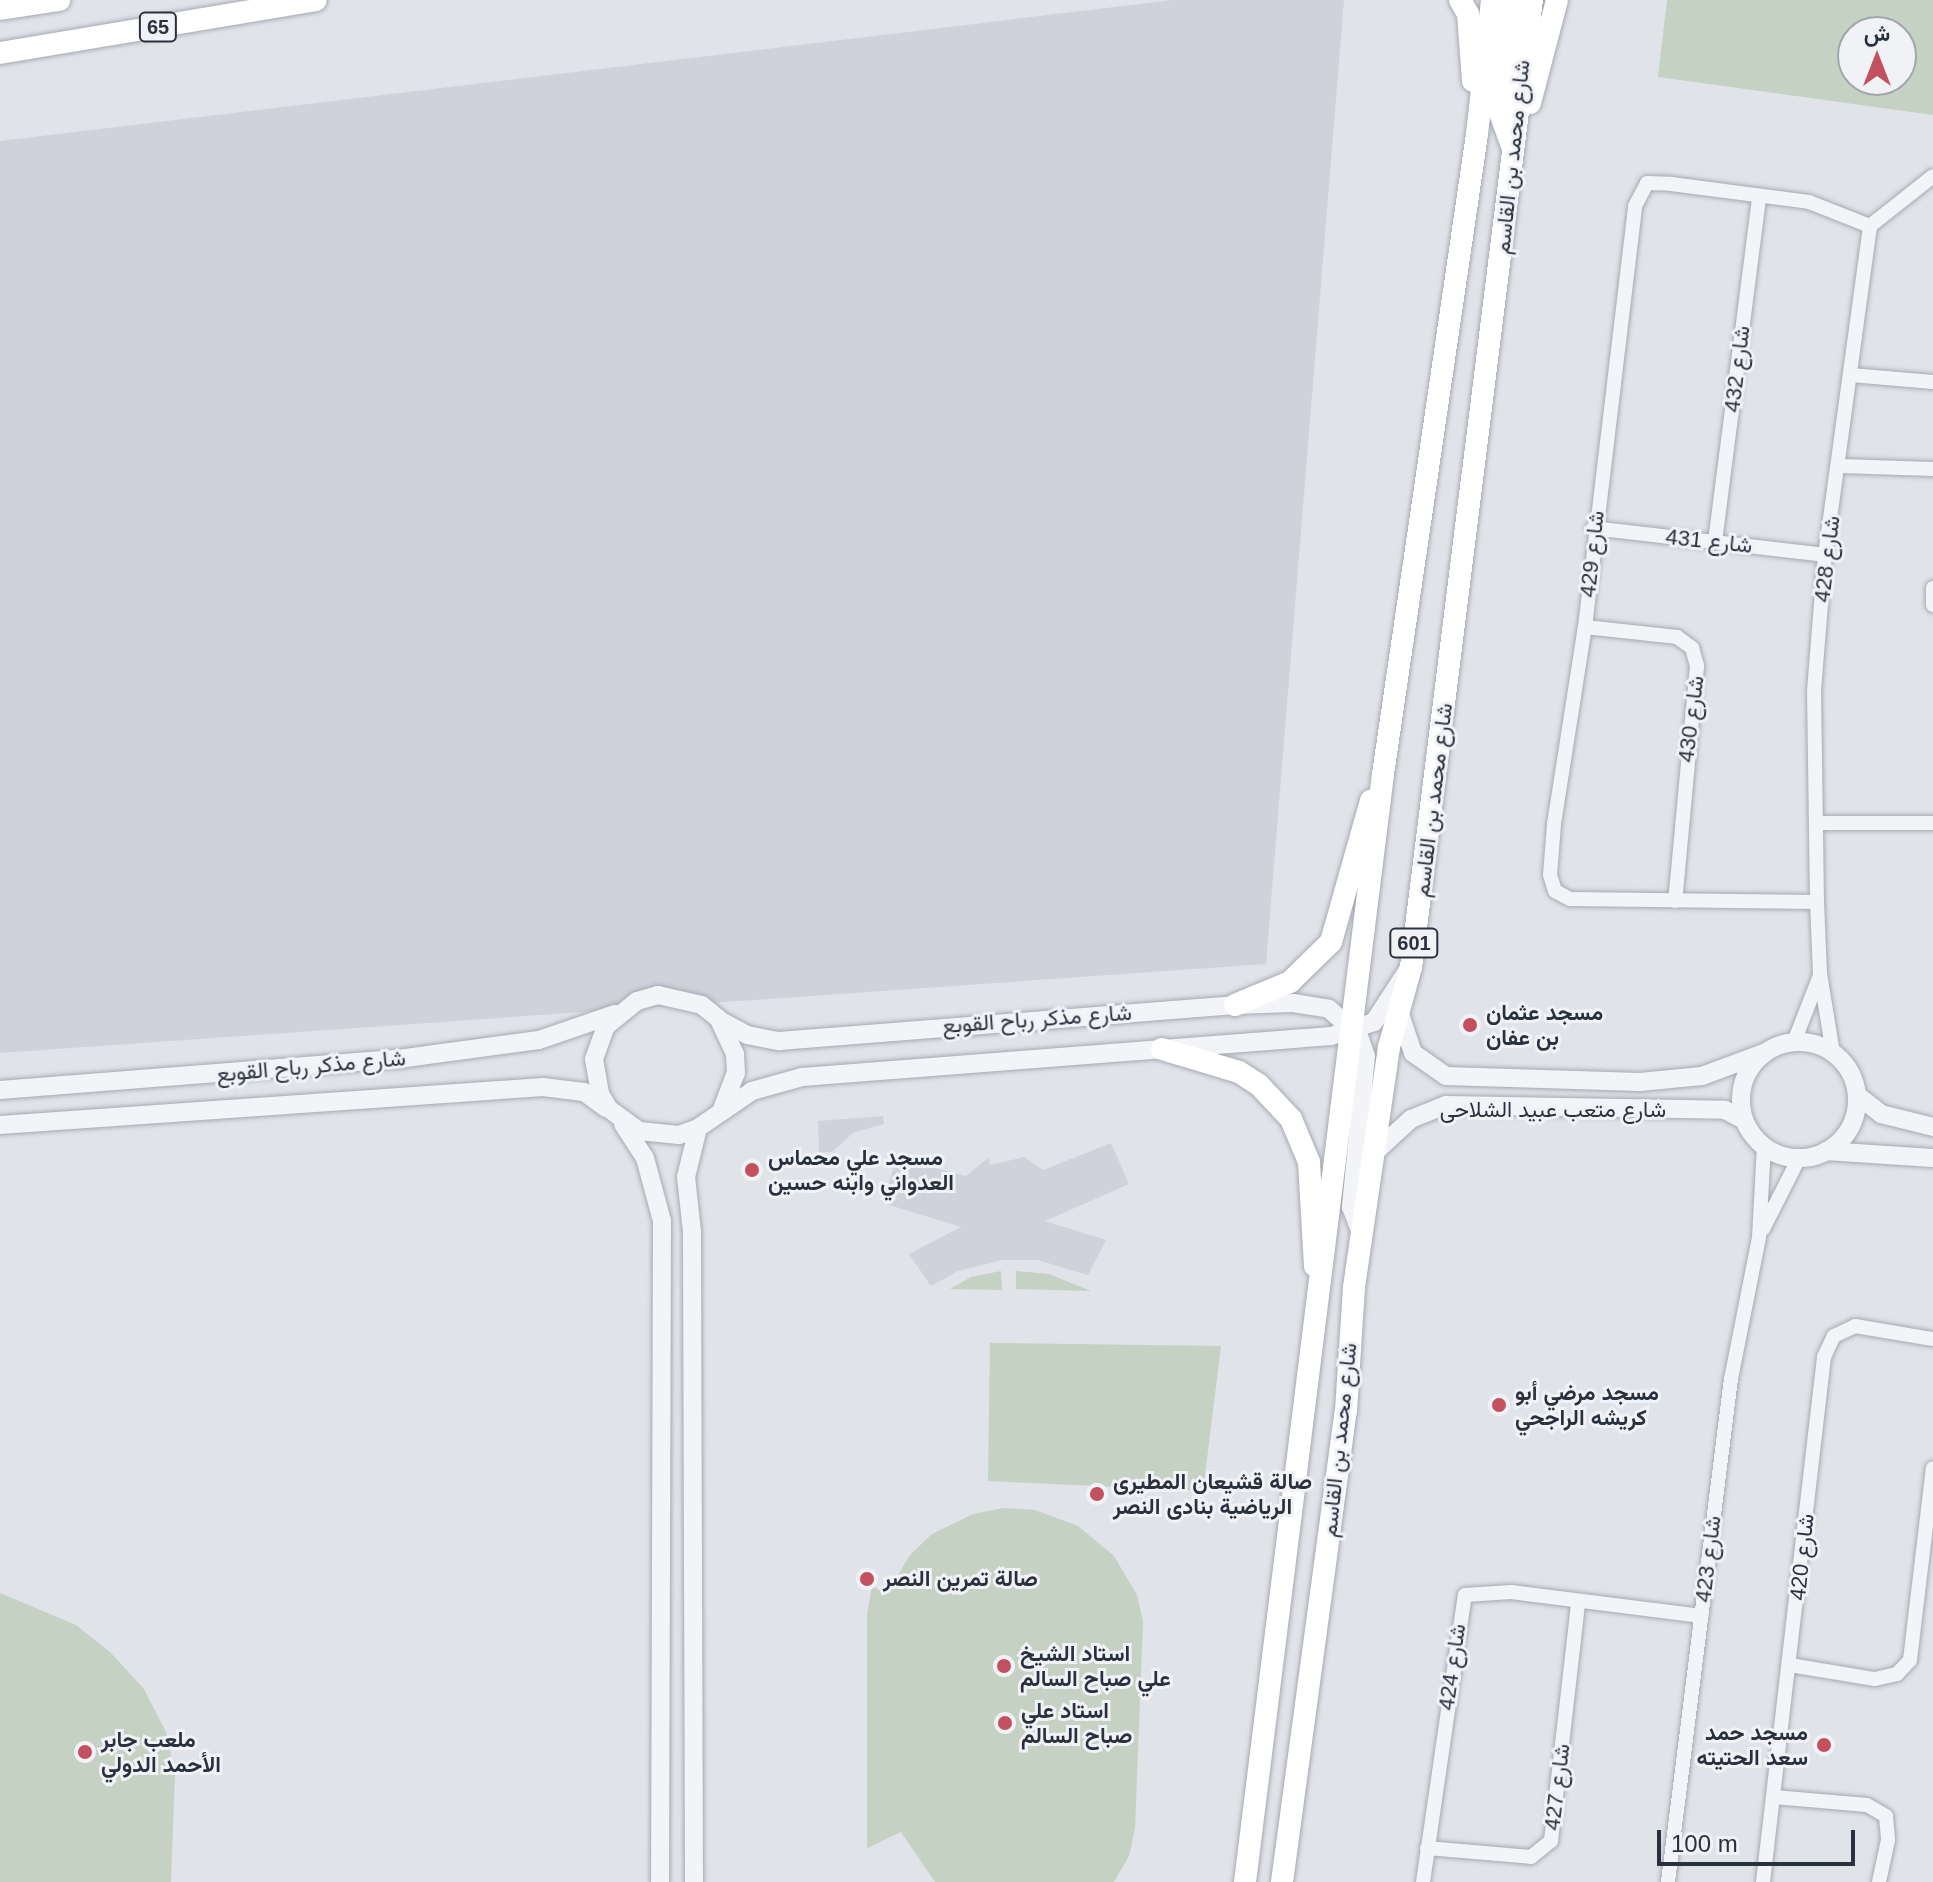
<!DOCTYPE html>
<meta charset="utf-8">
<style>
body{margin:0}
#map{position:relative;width:1933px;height:1882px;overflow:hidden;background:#e0e3e8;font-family:Helvetica,Vazirmatn,sans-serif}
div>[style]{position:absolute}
.built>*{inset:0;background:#cfd2da}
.green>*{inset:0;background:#c5d1c2}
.roads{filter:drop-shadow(0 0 2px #a6aab2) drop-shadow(0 0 2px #a6aab2)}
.minor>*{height:14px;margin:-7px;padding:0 7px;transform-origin:7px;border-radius:7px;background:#f3f4f7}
.tertiary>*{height:18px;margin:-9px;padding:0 9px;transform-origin:9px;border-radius:9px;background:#f3f4f7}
.tertiary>.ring{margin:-9px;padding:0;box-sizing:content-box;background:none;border:18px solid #f3f4f7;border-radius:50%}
.primary>*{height:22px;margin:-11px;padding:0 11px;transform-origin:11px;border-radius:11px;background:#fff}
.dots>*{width:22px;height:22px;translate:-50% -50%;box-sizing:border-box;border:4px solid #f0f2f6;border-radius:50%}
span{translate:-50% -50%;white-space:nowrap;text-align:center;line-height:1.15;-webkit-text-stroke:6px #f0f2f6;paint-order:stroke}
.shield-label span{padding:2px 6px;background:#f0f2f6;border:2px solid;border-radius:6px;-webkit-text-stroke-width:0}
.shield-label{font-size:20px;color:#2a313e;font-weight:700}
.street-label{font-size:22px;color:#2a313e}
.poi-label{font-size:22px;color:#2a313e;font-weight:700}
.left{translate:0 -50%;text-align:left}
.right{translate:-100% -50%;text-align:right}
.north{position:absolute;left:1837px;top:16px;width:80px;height:80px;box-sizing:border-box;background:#f0f2f6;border:2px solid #a1a5ac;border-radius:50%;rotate:0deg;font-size:22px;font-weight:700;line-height:32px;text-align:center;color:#2a313e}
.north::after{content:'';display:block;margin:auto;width:28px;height:36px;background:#c3505e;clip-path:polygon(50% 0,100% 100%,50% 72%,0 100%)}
.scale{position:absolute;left:1657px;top:1830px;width:198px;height:36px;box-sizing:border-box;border:4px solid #2a313e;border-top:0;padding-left:10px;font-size:24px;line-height:28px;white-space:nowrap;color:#2a313e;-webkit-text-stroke:6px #f0f2f6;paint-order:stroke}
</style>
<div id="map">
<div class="built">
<i style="clip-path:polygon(1173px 0,1344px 0,1266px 964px,0 1053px,0 141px)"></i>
<i style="clip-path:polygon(883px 1116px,884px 1124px,853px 1133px,832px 1152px,819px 1152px,818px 1121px)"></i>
<i style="clip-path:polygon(1111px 1143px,1129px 1184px,1045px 1221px,1106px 1240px,1088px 1275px,1038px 1260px,1002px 1260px,958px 1271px,931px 1286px,909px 1254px,961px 1227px,883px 1203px,896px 1158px,966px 1176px,988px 1158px,990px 1165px,1024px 1157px,1043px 1170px)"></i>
</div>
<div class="green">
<i style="clip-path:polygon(evenodd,1667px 0,1933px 0,1933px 115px,1658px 77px,1667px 0,1853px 32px,1901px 32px,1901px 80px,1853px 80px,1853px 32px)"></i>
<i style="clip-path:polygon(1001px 1271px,1002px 1290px,950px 1289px,971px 1277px)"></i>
<i style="clip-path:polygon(1016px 1271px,1049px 1274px,1091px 1291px,1016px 1289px)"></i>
<i style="clip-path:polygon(990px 1343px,1221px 1346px,1203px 1491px,988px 1481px)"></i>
<i style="clip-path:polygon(1004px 1508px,1035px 1510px,1078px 1526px,1114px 1556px,1137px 1595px,1143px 1622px,1135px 1829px,1129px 1856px,1114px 1882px,935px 1882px,901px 1832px,867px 1848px,867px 1615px,872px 1586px,887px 1594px,910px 1555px,932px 1534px,973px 1514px)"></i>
<i style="clip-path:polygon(0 1593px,76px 1625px,111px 1653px,144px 1689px,166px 1732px,175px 1772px,171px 1882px,0 1882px)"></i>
</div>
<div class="roads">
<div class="minor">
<i style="left:1851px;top:375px;width:82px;rotate:4.9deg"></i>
<i style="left:1840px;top:466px;width:93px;rotate:1.8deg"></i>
<i style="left:1593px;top:528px;width:234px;rotate:6.6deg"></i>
<i style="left:1715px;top:542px;width:348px;rotate:-82.7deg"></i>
<i style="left:1933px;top:588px;width:17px;rotate:90deg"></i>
<i style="left:1585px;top:627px;width:93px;rotate:6.2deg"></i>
<i style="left:1677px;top:637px;width:19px;rotate:36deg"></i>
<i style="left:1692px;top:648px;width:19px;rotate:74deg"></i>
<i style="left:1697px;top:666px;width:236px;rotate:95.3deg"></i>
<i style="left:1818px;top:823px;width:115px"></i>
<i style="left:1817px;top:902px;width:247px;rotate:-179.3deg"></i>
<i style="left:1570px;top:899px;width:17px;rotate:-152deg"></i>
<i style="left:1555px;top:891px;width:17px;rotate:-107deg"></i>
<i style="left:1550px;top:875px;width:51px;rotate:-85.5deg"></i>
<i style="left:1554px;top:824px;width:199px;rotate:-81.1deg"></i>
<i style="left:1585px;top:627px;width:424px;rotate:-83.2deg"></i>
<i style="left:1635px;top:206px;width:26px;rotate:-62deg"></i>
<i style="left:1647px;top:183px;width:24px;rotate:2deg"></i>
<i style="left:1671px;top:184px;width:139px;rotate:7.4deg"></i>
<i style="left:1809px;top:202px;width:66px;rotate:21.5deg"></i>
<i style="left:1794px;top:1042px;width:69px;rotate:-68.7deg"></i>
<i style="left:1833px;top:1053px;width:80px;rotate:-99.3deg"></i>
<i style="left:1820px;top:974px;width:72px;rotate:-92.4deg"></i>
<i style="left:1817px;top:902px;width:211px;rotate:-90.8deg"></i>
<i style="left:1814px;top:691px;width:136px;rotate:-85.4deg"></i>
<i style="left:1825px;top:555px;width:332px;rotate:-82.2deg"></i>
<i style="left:1870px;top:226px;width:80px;rotate:-38.4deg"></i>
<i style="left:1763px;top:1229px;width:80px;rotate:-63.1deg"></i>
<i style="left:1790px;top:1665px;width:86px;rotate:9.4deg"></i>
<i style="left:1875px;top:1679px;width:23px;rotate:-13deg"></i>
<i style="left:1897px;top:1674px;width:19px;rotate:-47deg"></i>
<i style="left:1910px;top:1660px;width:193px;rotate:-83.2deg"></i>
<i style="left:1774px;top:1797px;width:93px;rotate:4.9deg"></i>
<i style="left:1867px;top:1805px;width:22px;rotate:30deg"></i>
<i style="left:1886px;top:1816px;width:24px;rotate:85deg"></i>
<i style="left:1888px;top:1840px;width:43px;rotate:102.1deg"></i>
<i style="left:1427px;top:1848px;width:104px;rotate:4.9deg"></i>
<i style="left:1531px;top:1857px;width:26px;rotate:-39deg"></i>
<i style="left:1551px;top:1841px;width:240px;rotate:-83.5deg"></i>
<i style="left:1423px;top:1882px;width:290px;rotate:-81.7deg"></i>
<i style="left:1465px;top:1595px;width:46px;rotate:-3.7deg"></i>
<i style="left:1511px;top:1592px;width:192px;rotate:7.2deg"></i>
<i style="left:1668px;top:1882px;width:507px;rotate:-82.86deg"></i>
<i style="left:1731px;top:1379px;width:145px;rotate:-78.8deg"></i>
<i style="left:1759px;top:1237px;width:91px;rotate:-86.9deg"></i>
<i style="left:1763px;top:1882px;width:529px;rotate:-83.37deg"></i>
<i style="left:1824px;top:1357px;width:23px;rotate:-65deg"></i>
<i style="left:1834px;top:1336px;width:23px;rotate:-25deg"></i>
<i style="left:1855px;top:1326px;width:79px;rotate:9.5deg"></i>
</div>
<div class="tertiary">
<i style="left:1400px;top:1014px;width:41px;rotate:71.6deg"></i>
<i style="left:1413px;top:1053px;width:40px;rotate:34.9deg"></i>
<i style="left:1446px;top:1076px;width:194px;rotate:1.8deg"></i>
<i style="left:1640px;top:1082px;width:62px;rotate:-5.5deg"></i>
<i style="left:1702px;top:1076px;width:66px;rotate:-20.4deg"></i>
<i style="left:721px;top:1021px;width:30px;rotate:28deg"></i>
<i style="left:747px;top:1035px;width:33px;rotate:11deg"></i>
<i style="left:779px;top:1041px;width:457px;rotate:-4.5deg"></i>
<i style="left:1235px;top:1005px;width:58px;rotate:-2deg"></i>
<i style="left:1293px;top:1003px;width:36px;rotate:9deg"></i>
<i style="left:1329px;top:1009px;width:40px;rotate:42deg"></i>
<i style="left:1359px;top:1036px;width:21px;rotate:71deg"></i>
<i style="left:1366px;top:1056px;width:152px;rotate:95.7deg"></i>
<i style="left:1351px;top:1207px;width:34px;rotate:69deg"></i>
<i class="ring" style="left:1741px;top:1042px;width:98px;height:98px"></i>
<i style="left:0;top:1090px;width:399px;rotate:-4.5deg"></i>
<i style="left:398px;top:1059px;width:142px;rotate:-7.7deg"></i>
<i style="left:539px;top:1040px;width:80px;rotate:-18.9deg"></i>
<i style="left:1857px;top:1095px;width:31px;rotate:38deg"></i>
<i style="left:1881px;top:1114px;width:54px;rotate:14deg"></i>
<i style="left:722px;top:1109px;width:39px;rotate:-69deg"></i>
<i style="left:736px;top:1073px;width:19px;rotate:-93deg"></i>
<i style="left:735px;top:1054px;width:38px;rotate:-115deg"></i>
<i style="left:719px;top:1019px;width:22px;rotate:-141deg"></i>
<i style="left:702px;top:1005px;width:45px;rotate:-167.2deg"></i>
<i style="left:658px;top:995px;width:22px;rotate:164deg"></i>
<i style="left:637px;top:1001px;width:40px;rotate:141deg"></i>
<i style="left:606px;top:1026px;width:35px;rotate:110deg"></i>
<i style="left:594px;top:1059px;width:36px;rotate:80deg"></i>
<i style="left:600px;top:1094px;width:17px;rotate:59deg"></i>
<i style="left:609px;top:1109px;width:37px;rotate:36deg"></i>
<i style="left:639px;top:1131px;width:40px;rotate:5.7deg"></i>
<i style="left:679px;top:1135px;width:20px;rotate:-20deg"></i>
<i style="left:698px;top:1128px;width:65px;rotate:-34.4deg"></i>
<i style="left:752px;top:1091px;width:52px;rotate:-15.6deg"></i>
<i style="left:802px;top:1077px;width:531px;rotate:-4.43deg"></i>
<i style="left:1331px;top:1036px;width:45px;rotate:-18deg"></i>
<i style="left:1374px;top:1022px;width:61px;rotate:-57.1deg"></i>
<i style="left:623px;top:1124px;width:40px;rotate:57.1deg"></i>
<i style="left:645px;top:1158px;width:65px;rotate:74.9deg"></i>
<i style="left:662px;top:1221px;width:661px;rotate:90.17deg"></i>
<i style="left:0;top:1125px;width:544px;rotate:-4deg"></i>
<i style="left:543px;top:1087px;width:41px;rotate:7deg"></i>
<i style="left:584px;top:1092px;width:27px;rotate:36deg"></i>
<i style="left:1826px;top:1151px;width:107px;rotate:3.7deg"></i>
<i style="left:1375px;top:1152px;width:49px;rotate:-42.5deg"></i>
<i style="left:1411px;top:1119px;width:38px;rotate:-22deg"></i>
<i style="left:1446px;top:1105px;width:279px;rotate:1deg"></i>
<i style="left:1725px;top:1110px;width:21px;rotate:28deg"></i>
<i style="left:694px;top:1882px;width:650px;rotate:-90.18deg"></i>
<i style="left:692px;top:1232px;width:55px;rotate:-96.2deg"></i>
<i style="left:686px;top:1177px;width:50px;rotate:-76.2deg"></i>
</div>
<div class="primary">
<i style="left:1460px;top:0;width:16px;rotate:60deg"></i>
<i style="left:1468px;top:14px;width:67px;rotate:85.7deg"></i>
<i style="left:0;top:9px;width:60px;rotate:-8.7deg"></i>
<i style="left:0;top:53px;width:320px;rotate:-9.5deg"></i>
<i style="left:1530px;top:103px;width:106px;rotate:-75.3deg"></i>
<i style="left:1512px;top:146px;width:35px;rotate:-110deg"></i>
<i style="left:1500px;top:113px;width:114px;rotate:-83.9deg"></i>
<i style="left:1235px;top:1005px;width:60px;rotate:-22.7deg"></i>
<i style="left:1290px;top:982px;width:57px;rotate:-44.3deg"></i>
<i style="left:1331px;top:942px;width:147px;rotate:-74.2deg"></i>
<i style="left:1162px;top:1049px;width:80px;rotate:16.6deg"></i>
<i style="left:1239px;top:1072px;width:24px;rotate:33deg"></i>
<i style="left:1259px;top:1085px;width:47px;rotate:46.7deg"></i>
<i style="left:1291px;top:1119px;width:47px;rotate:67.3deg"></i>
<i style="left:1309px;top:1162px;width:104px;rotate:86.7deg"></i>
<i style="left:1245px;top:1882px;width:1117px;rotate:-82.9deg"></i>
<i style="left:1383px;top:774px;width:647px;rotate:-81.64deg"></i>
<i style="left:1477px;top:134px;width:135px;rotate:-83.6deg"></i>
<i style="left:1282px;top:1882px;width:475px;rotate:-82.3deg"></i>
<i style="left:1346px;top:1411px;width:124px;rotate:-86.3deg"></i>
<i style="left:1354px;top:1287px;width:243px;rotate:-81.7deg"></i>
<i style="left:1389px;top:1047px;width:83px;rotate:-74.6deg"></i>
<i style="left:1411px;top:967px;width:975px;rotate:-82.87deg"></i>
</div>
</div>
<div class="dots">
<i style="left:1470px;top:1025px;background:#c3505e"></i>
<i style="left:752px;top:1170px;background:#c3505e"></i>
<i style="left:1499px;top:1405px;background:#c3505e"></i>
<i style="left:1097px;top:1494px;background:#c3505e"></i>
<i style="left:867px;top:1579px;background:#c3505e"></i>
<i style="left:1004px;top:1666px;background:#c3505e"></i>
<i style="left:1005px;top:1723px;background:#c3505e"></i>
<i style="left:1824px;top:1745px;background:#c3505e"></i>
<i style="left:85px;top:1752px;background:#c3505e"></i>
</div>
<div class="shield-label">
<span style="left:158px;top:27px">65</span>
<span style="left:1414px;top:943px">601</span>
</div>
<div class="street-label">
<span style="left:1512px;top:157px;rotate:-84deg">شارع محمد بن القاسم</span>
<span style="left:1737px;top:369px;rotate:-83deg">شارع 432</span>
<span style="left:1709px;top:541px;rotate:6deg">شارع 431</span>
<span style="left:1592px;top:554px;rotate:-84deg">شارع 429</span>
<span style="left:1827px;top:559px;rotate:-83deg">شارع 428</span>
<span style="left:1691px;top:719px;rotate:-83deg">شارع 430</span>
<span style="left:1433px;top:800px;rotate:-83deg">شارع محمد بن القاسم</span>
<span style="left:1037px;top:1019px;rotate:-4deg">شارع مذكر رباح القوبع</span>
<span style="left:311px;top:1066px;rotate:-5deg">شارع مذكر رباح القوبع</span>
<span style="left:1553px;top:1110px">شارع متعب عبيد الشلاحى</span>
<span style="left:1339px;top:1440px;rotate:-84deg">شارع محمد بن القاسم</span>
<span style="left:1802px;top:1557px;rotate:-84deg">شارع 420</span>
<span style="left:1708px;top:1559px;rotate:-83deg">شارع 423</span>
<span style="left:1452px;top:1667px;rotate:-82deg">شارع 424</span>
<span style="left:1557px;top:1787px;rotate:-83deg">شارع 427</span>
</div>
<div class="poi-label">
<span class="left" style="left:1486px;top:1025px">مسجد عثمان<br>بن عفان</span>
<span class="left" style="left:768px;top:1170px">مسجد علي محماس<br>العدواني وابنه حسين</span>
<span class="left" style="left:1515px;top:1405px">مسجد مرضي أبو<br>كريشه الراجحي</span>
<span class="left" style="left:1113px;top:1494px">صالة قشيعان المطيرى<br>الرياضية بنادى النصر</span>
<span class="left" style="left:883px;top:1579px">صالة تمرين النصر</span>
<span class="left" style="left:1020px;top:1666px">استاد الشيخ<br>علي صباح السالم</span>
<span class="left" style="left:1021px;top:1723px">استاد علي<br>صباح السالم</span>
<span class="right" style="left:1808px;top:1745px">مسجد حمد<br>سعد الحتيته</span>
<span class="left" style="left:101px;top:1752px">ملعب جابر<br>الأحمد الدولي</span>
</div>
<div class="north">ش</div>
<div class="scale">100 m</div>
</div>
